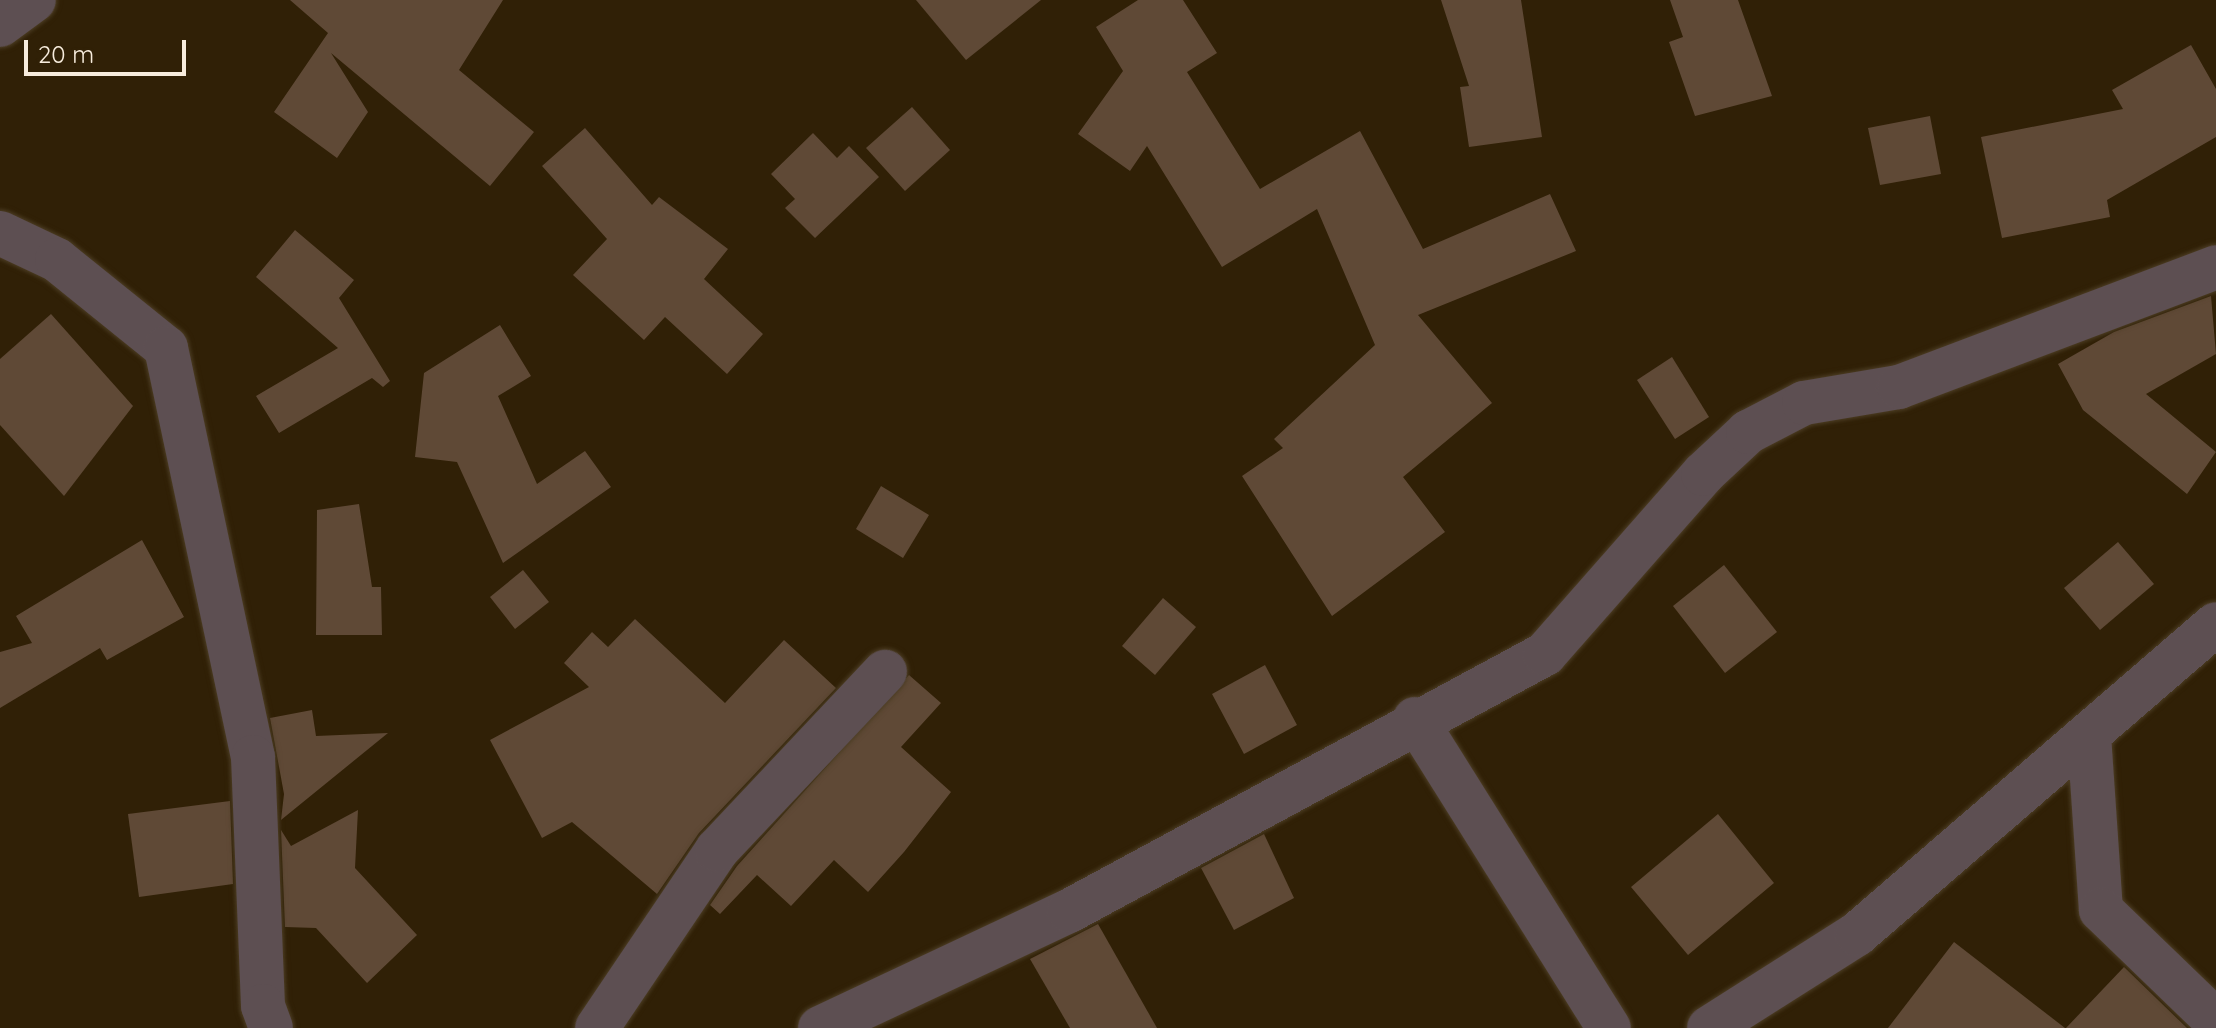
<!DOCTYPE html>
<style>
body{margin:0}
#map{position:relative;width:2216px;height:1028px;overflow:hidden;background:#302006;font-family:Quicksand,sans-serif}
div>[style]{position:absolute}
.building>*{inset:0;background:#5f4936}
.roads{filter:drop-shadow(0 0 2px #4c3d24) drop-shadow(0 0 2px #4c3d24)}
.minor>*{height:44px;margin:-22px;padding:0 22px;transform-origin:22px;border-radius:22px;background:#5d4f52}
span{translate:-50% -50%;white-space:nowrap;text-align:center;line-height:1.15;-webkit-text-stroke:8px #302006;paint-order:stroke}
.scale{position:absolute;left:24px;top:40px;width:162px;height:36px;box-sizing:border-box;border:4px solid #f7ecdd;border-top:0;padding-left:10px;font-size:24px;line-height:28px;white-space:nowrap;color:#f7ecdd;-webkit-text-stroke:6px #302006;paint-order:stroke}
</style>
<div id="map">
<div class="building">
<i style="clip-path:polygon(290px 0,503px 0,459px 70px,534px 132px,490px 186px,331px 53px,368px 112px,337px 158px,274px 112px,328px 33px)"></i>
<i style="clip-path:polygon(916px 0,1041px 0,966px 60px)"></i>
<i style="clip-path:polygon(1138px 0,1183px 0,1217px 53px,1187px 72px,1260px 189px,1360px 131px,1423px 249px,1550px 194px,1576px 251px,1418px 315px,1492px 403px,1403px 477px,1445px 532px,1332px 616px,1242px 476px,1283px 448px,1274px 439px,1375px 345px,1317px 209px,1222px 267px,1147px 146px,1130px 171px,1078px 134px,1123px 71px,1096px 27px)"></i>
<i style="clip-path:polygon(1441px 0,1521px 0,1542px 137px,1469px 147px,1460px 87px,1469px 86px)"></i>
<i style="clip-path:polygon(1670px 0,1738px 0,1772px 96px,1695px 116px,1669px 42px,1683px 37px)"></i>
<i style="clip-path:polygon(2191px 45px,2216px 89px,2216px 137px,2107px 200px,2110px 217px,2002px 238px,1981px 137px,2123px 109px,2112px 90px)"></i>
<i style="clip-path:polygon(912px 107px,950px 150px,905px 191px,866px 148px)"></i>
<i style="clip-path:polygon(1930px 116px,1941px 174px,1880px 185px,1868px 128px)"></i>
<i style="clip-path:polygon(585px 128px,652px 205px,659px 197px,728px 249px,704px 279px,763px 334px,727px 374px,665px 317px,644px 340px,573px 275px,607px 239px,542px 166px)"></i>
<i style="clip-path:polygon(813px 133px,837px 158px,849px 146px,879px 177px,815px 238px,785px 208px,795px 199px,771px 174px)"></i>
<i style="clip-path:polygon(295px 230px,354px 280px,339px 298px,390px 381px,383px 387px,372px 378px,279px 433px,256px 396px,338px 348px,256px 277px)"></i>
<i style="clip-path:polygon(2211px 296px,2216px 354px,2146px 394px,2216px 452px,2187px 494px,2083px 410px,2058px 364px,2114px 332px)"></i>
<i style="clip-path:polygon(51px 314px,133px 406px,64px 496px,0 425px,0 359px)"></i>
<i style="clip-path:polygon(500px 325px,531px 376px,498px 396px,537px 484px,585px 451px,611px 487px,503px 563px,457px 462px,415px 457px,424px 373px)"></i>
<i style="clip-path:polygon(1672px 357px,1709px 417px,1675px 439px,1637px 380px)"></i>
<i style="clip-path:polygon(881px 486px,929px 515px,903px 558px,856px 529px)"></i>
<i style="clip-path:polygon(359px 504px,372px 587px,381px 587px,382px 635px,316px 635px,317px 510px)"></i>
<i style="clip-path:polygon(142px 540px,184px 617px,107px 660px,100px 648px,0 708px,0 652px,32px 643px,16px 616px)"></i>
<i style="clip-path:polygon(2118px 542px,2154px 584px,2100px 630px,2064px 588px)"></i>
<i style="clip-path:polygon(1724px 565px,1777px 632px,1725px 673px,1673px 606px)"></i>
<i style="clip-path:polygon(523px 570px,549px 602px,515px 629px,490px 597px)"></i>
<i style="clip-path:polygon(1163px 598px,1196px 627px,1155px 675px,1122px 646px)"></i>
<i style="clip-path:polygon(635px 619px,725px 703px,784px 640px,836px 688px,699px 833px,657px 894px,572px 822px,542px 838px,490px 740px,589px 687px,564px 663px,592px 632px,608px 647px)"></i>
<i style="clip-path:polygon(1265px 665px,1297px 725px,1244px 754px,1212px 694px)"></i>
<i style="clip-path:polygon(909px 675px,941px 703px,901px 747px,951px 792px,904px 852px,868px 892px,834px 860px,791px 906px,757px 875px,720px 914px,710px 905px,737px 866px)"></i>
<i style="clip-path:polygon(312px 710px,316px 736px,388px 733px,281px 820px,284px 794px,270px 718px)"></i>
<i style="clip-path:polygon(230px 801px,233px 884px,139px 897px,128px 814px)"></i>
<i style="clip-path:polygon(358px 810px,355px 868px,417px 935px,367px 983px,316px 928px,285px 927px,281px 830px,291px 846px)"></i>
<i style="clip-path:polygon(1718px 814px,1774px 883px,1688px 955px,1631px 887px)"></i>
<i style="clip-path:polygon(1264px 834px,1294px 898px,1234px 930px,1201px 868px)"></i>
<i style="clip-path:polygon(1098px 924px,1157px 1028px,1070px 1028px,1030px 959px)"></i>
<i style="clip-path:polygon(1954px 942px,2065px 1028px,1888px 1028px)"></i>
<i style="clip-path:polygon(2124px 967px,2187px 1028px,2066px 1028px)"></i>
</div>
<div class="roads">
<div class="minor">
<i style="left:0;top:25px;width:42px;rotate:-36.3deg"></i>
<i style="left:0;top:233px;width:63px;rotate:25.3deg"></i>
<i style="left:57px;top:260px;width:140px;rotate:38.9deg"></i>
<i style="left:166px;top:348px;width:418px;rotate:78deg"></i>
<i style="left:253px;top:757px;width:249px;rotate:87.7deg"></i>
<i style="left:263px;top:1006px;width:23px;rotate:70deg"></i>
<i style="left:1415px;top:719px;width:365px;rotate:57.9deg"></i>
<i style="left:2089px;top:735px;width:175px;rotate:86.1deg"></i>
<i style="left:2101px;top:910px;width:160px;rotate:44deg"></i>
<i style="left:597px;top:1028px;width:215px;rotate:-56deg"></i>
<i style="left:717px;top:850px;width:245px;rotate:-46.7deg"></i>
<i style="left:820px;top:1028px;width:275px;rotate:-25.2deg"></i>
<i style="left:1069px;top:911px;width:541px;rotate:-28.37deg"></i>
<i style="left:1545px;top:654px;width:240px;rotate:-48.7deg"></i>
<i style="left:1703px;top:474px;width:62px;rotate:-43deg"></i>
<i style="left:1748px;top:432px;width:63px;rotate:-27.4deg"></i>
<i style="left:1804px;top:403px;width:96px;rotate:-9.6deg"></i>
<i style="left:1899px;top:387px;width:339px;rotate:-20.7deg"></i>
<i style="left:1709px;top:1028px;width:175px;rotate:-32.4deg"></i>
<i style="left:1857px;top:934px;width:474px;rotate:-40.8deg"></i>
</div>
</div>
<div class="scale">20 m</div>
</div>
